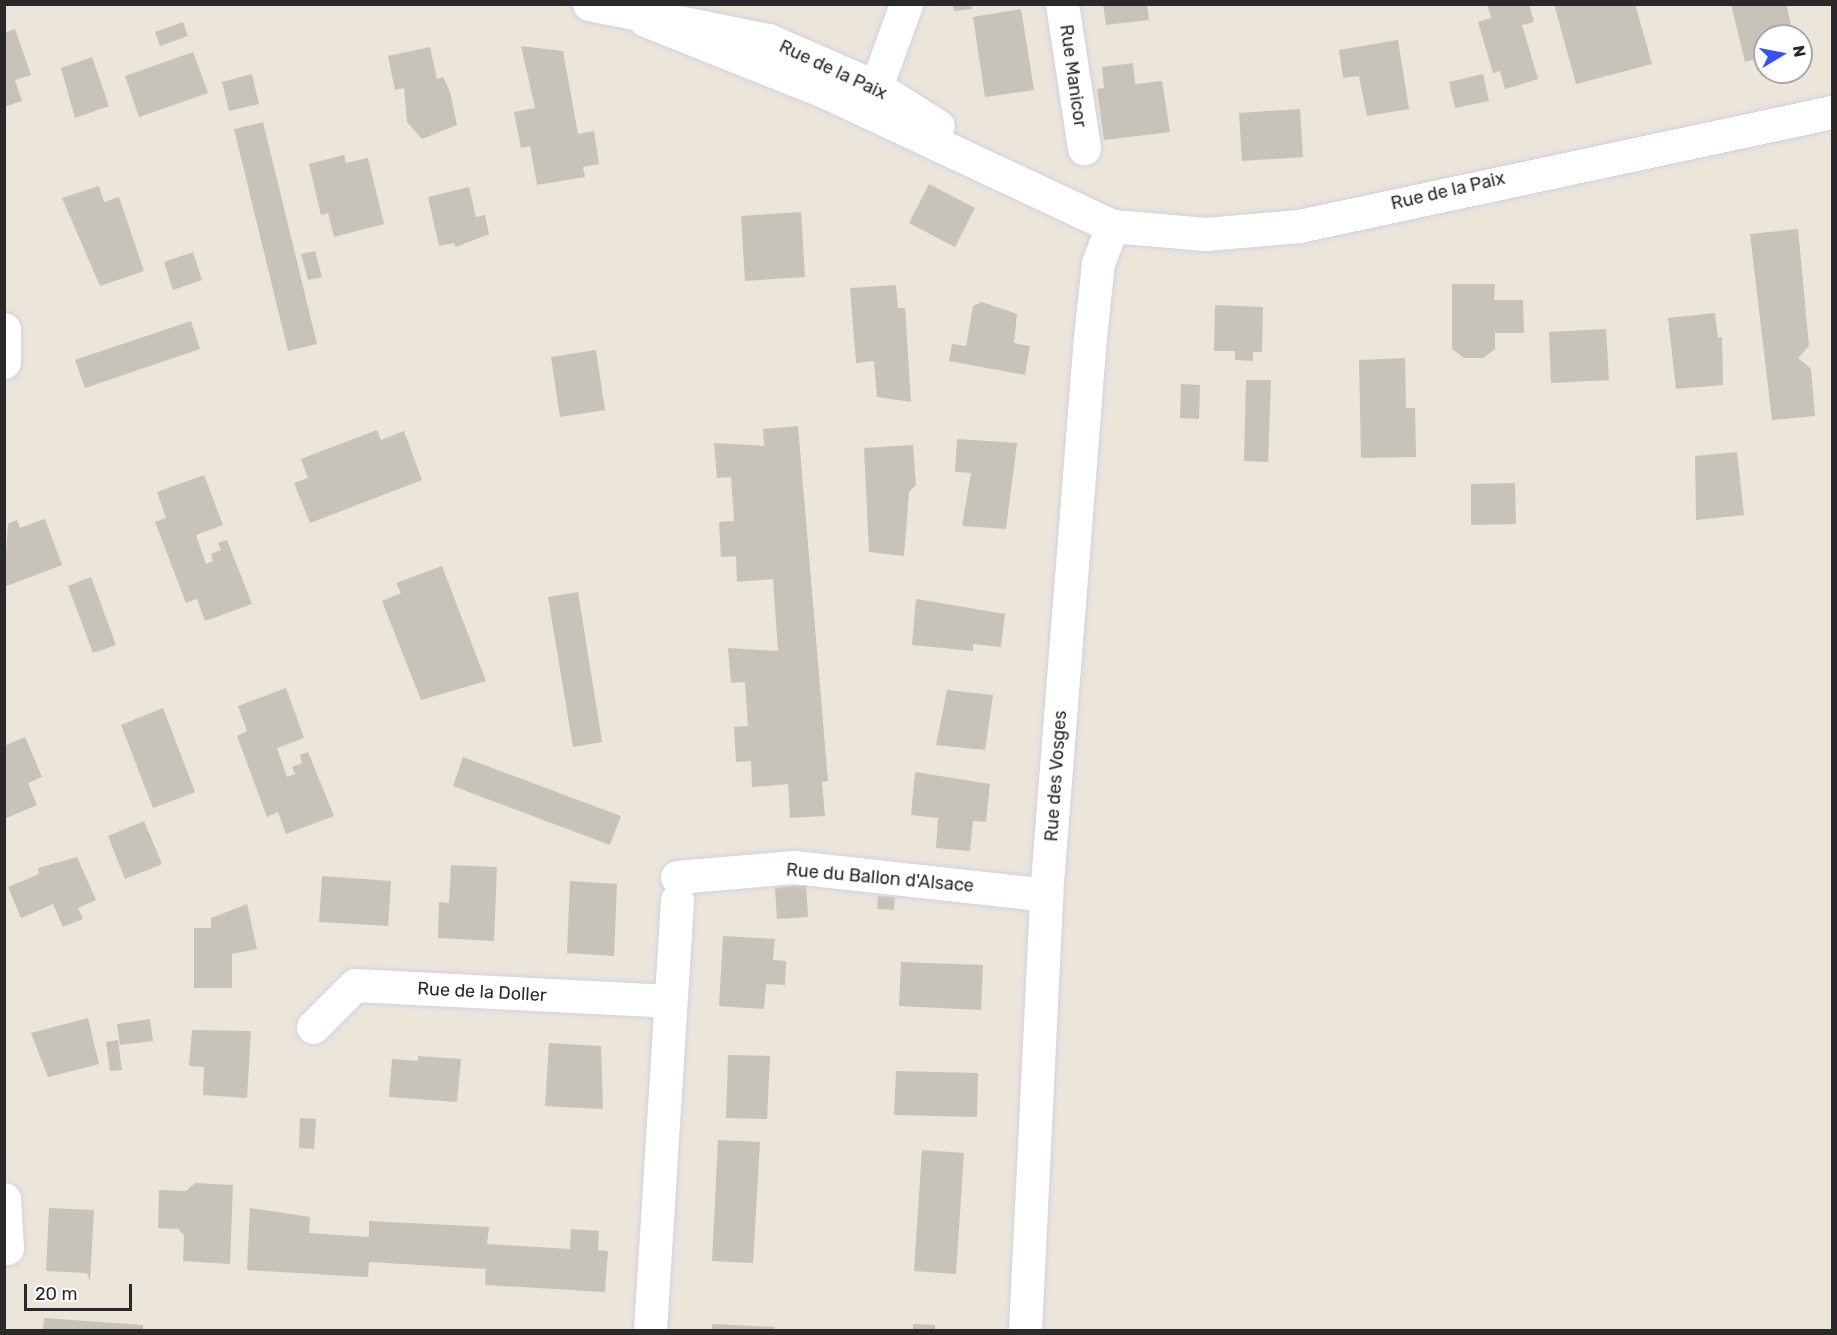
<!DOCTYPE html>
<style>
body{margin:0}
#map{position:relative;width:1837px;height:1335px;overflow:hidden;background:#ebe5da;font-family:Rubik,sans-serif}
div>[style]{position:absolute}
.building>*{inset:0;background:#c7c3b9}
.roads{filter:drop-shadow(0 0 2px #d0d2e2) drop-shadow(0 0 2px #d0d2e2)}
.minor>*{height:33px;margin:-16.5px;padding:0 16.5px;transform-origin:16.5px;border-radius:16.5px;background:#fff}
span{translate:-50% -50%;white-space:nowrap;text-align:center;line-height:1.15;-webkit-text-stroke:4.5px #fff;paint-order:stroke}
.street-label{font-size:18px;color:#292929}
.frame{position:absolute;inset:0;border:6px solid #292929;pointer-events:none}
.north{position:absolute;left:1753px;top:24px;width:60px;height:60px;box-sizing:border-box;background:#fff;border:2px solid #a9a9a9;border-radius:50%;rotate:80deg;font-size:16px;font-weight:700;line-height:24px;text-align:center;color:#292929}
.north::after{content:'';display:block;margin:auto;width:21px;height:27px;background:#384ffb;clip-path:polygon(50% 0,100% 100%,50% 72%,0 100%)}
.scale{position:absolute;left:24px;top:1284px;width:108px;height:27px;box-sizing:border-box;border:3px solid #292929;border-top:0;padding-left:8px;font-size:18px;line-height:21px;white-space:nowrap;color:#292929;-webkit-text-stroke:4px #fff;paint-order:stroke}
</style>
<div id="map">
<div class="building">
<i style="clip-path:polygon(953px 4px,971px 4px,972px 9px,954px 11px)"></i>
<i style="clip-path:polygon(1103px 4px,1147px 4px,1149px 20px,1106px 25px)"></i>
<i style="clip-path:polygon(1487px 4px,1529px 4px,1534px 22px,1522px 25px,1538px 79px,1505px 89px,1500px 71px,1493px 73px,1478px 22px,1491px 18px)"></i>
<i style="clip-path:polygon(1554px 4px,1635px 4px,1652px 64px,1576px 84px)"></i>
<i style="clip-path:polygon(1731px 4px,1786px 4px,1794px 36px,1765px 36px,1765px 57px,1745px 62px)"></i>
<i style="clip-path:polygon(1021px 9px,1034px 90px,985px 97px,973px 17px)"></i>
<i style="clip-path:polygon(183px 22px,188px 36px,160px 46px,155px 32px)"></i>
<i style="clip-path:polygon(15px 29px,31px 75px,15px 80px,22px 101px,4px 107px,4px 33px)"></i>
<i style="clip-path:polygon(1398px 40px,1409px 109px,1367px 116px,1359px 76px,1343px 78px,1339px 50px)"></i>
<i style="clip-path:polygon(521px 46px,563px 51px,578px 134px,594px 131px,599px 164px,583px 167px,585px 177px,537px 185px,530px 146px,521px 148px,514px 112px,535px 108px)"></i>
<i style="clip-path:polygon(430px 47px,437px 79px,443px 77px,450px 92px,457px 125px,422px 139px,407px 122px,404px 88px,395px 90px,388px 56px)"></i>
<i style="clip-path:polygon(193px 52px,208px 93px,139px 117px,125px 76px)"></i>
<i style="clip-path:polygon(92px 57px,109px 106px,75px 118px,61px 68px)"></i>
<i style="clip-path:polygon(1133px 63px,1135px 84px,1162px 81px,1170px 132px,1104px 140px,1097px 89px,1104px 88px,1102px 67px)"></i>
<i style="clip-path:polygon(252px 74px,259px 104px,229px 111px,222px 82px)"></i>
<i style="clip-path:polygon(1483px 74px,1489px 101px,1455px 108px,1449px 82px)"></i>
<i style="clip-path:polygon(1300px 109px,1303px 157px,1242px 161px,1239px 113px)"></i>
<i style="clip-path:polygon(263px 122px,317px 344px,288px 351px,234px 129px)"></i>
<i style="clip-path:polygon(344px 155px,346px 163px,368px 158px,384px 224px,334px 237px,328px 213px,321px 215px,309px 164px)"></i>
<i style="clip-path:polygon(929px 184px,975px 208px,955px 247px,909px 223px)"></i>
<i style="clip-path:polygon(99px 186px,104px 202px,119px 197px,144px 271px,100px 286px,62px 198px)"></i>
<i style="clip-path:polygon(469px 187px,476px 217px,485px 215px,489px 234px,456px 247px,454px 243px,439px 246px,428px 197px)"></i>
<i style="clip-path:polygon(801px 212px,805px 277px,745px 281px,741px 216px)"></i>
<i style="clip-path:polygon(1798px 229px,1809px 346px,1798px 358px,1811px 369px,1815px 416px,1772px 420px,1750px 234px)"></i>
<i style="clip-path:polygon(315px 251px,322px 277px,308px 280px,301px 254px)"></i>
<i style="clip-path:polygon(193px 252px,202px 280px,173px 290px,164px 262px)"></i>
<i style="clip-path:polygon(1452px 284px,1495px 284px,1494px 300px,1523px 300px,1524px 333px,1495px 333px,1495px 349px,1483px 358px,1464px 358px,1452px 349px)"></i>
<i style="clip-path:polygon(896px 285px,898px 308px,905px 308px,911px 402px,877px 397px,874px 361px,856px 363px,850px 288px)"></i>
<i style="clip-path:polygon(982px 302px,1017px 314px,1014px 343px,1030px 346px,1025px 375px,949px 361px,952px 344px,966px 346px,973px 306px)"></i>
<i style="clip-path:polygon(1215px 305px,1263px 307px,1262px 352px,1253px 352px,1253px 361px,1235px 360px,1235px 351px,1214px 351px)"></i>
<i style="clip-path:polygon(1715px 313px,1718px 338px,1722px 337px,1723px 385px,1676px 389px,1668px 318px)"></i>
<i style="clip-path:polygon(191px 321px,200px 349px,85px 388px,75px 360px)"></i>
<i style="clip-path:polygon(1606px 329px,1609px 380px,1551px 383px,1549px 332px)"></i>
<i style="clip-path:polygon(596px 350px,605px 410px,560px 417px,551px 357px)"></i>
<i style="clip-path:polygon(1405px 358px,1406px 408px,1415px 408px,1416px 457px,1361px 458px,1359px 360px)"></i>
<i style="clip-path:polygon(1246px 380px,1271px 380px,1268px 462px,1244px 461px)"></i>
<i style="clip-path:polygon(1181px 384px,1200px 385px,1199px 419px,1180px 418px)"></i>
<i style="clip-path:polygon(798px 426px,828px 781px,822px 782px,825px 816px,790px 818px,788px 784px,752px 787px,751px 761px,736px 762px,734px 727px,748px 726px,745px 682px,731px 683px,728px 648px,778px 651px,773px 579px,737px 582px,736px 556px,721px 557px,719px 522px,734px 521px,731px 477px,717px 478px,714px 443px,764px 446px,763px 429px)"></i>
<i style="clip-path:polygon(377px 430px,381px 440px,404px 431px,422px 480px,310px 523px,294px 483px,308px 478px,301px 459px)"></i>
<i style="clip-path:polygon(957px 439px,1017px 443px,1006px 529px,962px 526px,971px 473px,955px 472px)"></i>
<i style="clip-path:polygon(913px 445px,916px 485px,909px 492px,904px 556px,869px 552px,864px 448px)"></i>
<i style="clip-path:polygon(1737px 452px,1744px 515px,1696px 520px,1695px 456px)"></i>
<i style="clip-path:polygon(204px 475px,223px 525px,196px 535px,206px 564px,213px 561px,211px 554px,221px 550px,218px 543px,227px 540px,252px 604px,205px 621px,197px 599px,186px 603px,155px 522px,166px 518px,157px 492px)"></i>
<i style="clip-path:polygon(1515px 483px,1516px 524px,1471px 525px,1471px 484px)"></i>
<i style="clip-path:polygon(45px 519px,62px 565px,4px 587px,8px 524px,17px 520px,20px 528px)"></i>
<i style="clip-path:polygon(442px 566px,486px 681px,421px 700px,382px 601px,401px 593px,396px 583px)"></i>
<i style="clip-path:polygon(91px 577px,116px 645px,93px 653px,68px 586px)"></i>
<i style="clip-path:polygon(578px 592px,602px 742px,573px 747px,548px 597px)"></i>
<i style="clip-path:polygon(916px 599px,1005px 614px,1001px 647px,973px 644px,973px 651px,912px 645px)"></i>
<i style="clip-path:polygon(286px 688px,304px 738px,277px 748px,287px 777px,295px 774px,292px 767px,302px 763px,300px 755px,308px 752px,334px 816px,286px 834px,278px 812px,267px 817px,237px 736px,247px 731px,238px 706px)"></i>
<i style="clip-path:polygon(947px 690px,993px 695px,985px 750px,936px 745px)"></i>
<i style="clip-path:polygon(163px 708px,195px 792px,153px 808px,121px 725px)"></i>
<i style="clip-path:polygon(25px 737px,42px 777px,28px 783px,37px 805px,4px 819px,4px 746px)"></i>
<i style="clip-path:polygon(463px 757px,621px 816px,610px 845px,453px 786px)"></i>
<i style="clip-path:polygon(915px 772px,990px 784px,986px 822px,973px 821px,970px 851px,936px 848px,938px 818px,911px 815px)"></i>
<i style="clip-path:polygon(144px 821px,162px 864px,125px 879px,108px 836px)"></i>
<i style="clip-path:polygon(77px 857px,96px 900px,78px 908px,83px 919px,63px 927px,53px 904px,21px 918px,8px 887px,39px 874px,38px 868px)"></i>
<i style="clip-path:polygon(451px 865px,497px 867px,494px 941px,438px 938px,439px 902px,449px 903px)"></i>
<i style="clip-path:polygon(322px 876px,391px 881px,388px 926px,319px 922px)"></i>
<i style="clip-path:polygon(570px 881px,617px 884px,614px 956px,567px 953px)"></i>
<i style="clip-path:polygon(806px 885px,808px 917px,777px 919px,775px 888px)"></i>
<i style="clip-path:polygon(878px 896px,895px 897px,894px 910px,877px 909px)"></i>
<i style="clip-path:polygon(247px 904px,257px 949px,232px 954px,232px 988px,194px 988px,194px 928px,211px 928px,211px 918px)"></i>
<i style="clip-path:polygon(723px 936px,775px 939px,773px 960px,786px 961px,785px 985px,766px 984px,764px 1009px,719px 1006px)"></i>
<i style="clip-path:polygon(901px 962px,983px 965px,981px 1010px,899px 1006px)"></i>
<i style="clip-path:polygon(88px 1018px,99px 1064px,48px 1077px,31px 1033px)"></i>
<i style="clip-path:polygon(150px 1019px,153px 1041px,120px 1045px,117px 1024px)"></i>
<i style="clip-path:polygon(192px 1030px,251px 1031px,247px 1098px,203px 1095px,204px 1067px,189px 1066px)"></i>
<i style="clip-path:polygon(118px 1040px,122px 1070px,110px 1071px,106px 1042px)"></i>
<i style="clip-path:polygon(549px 1043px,601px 1046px,603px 1109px,545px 1106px)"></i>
<i style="clip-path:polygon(728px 1055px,770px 1056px,767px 1119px,726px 1118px)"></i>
<i style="clip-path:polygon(418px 1056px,461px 1059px,457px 1102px,389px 1097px,392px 1059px,418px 1061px)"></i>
<i style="clip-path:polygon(896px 1071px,978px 1073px,977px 1117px,894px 1115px)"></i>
<i style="clip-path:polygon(300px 1118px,316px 1119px,314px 1149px,299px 1148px)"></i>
<i style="clip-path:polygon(718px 1140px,760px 1142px,753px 1263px,712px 1261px)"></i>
<i style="clip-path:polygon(922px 1150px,964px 1153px,956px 1274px,914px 1271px)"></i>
<i style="clip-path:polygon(195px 1183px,233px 1185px,230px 1264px,183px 1261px,184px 1235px,178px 1229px,158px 1228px,159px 1190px,186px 1191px)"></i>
<i style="clip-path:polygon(49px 1208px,94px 1210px,90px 1281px,87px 1273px,46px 1271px)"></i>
<i style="clip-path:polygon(250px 1208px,310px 1217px,309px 1233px,369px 1237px,369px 1221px,489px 1227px,487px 1244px,570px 1249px,571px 1229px,599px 1231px,598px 1250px,608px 1251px,605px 1292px,485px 1285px,486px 1269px,369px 1262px,368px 1277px,247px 1270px)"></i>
<i style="clip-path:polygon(44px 1318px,143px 1325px,143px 1330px,43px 1330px)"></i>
<i style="clip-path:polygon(712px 1324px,775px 1327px,774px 1330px,712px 1330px)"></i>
<i style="clip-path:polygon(913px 1324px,935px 1325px,935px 1330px,913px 1330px)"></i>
</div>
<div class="roads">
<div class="minor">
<i style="left:589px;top:4px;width:183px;rotate:11.4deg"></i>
<i style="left:768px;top:40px;width:118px;rotate:23.5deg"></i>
<i style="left:876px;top:87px;width:73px;rotate:32.2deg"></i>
<i style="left:1062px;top:4px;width:146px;rotate:81.3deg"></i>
<i style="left:645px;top:20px;width:195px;rotate:21.7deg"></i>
<i style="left:826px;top:92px;width:316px;rotate:25.1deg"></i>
<i style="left:1112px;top:226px;width:94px;rotate:4.9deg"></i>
<i style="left:1206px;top:234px;width:93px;rotate:-4.9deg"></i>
<i style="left:1299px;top:226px;width:545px;rotate:-12.07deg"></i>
<i style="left:876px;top:87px;width:88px;rotate:-70.1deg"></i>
<i style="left:4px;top:329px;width:33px;rotate:90deg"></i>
<i style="left:677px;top:877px;width:117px;rotate:-4.9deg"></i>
<i style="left:794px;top:867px;width:254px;rotate:6.3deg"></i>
<i style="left:313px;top:1027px;width:59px;rotate:-45deg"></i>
<i style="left:355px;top:985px;width:314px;rotate:2.9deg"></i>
<i style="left:4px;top:1199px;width:49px;rotate:86.5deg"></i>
<i style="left:650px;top:1330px;width:431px;rotate:-86.4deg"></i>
<i style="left:1025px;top:1330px;width:436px;rotate:-87.2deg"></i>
<i style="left:1046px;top:895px;width:561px;rotate:-85.5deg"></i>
<i style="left:1090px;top:336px;width:73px;rotate:-83.7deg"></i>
<i style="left:1098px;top:263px;width:40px;rotate:-69deg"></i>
</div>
</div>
<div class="street-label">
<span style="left:833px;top:70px;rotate:25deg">Rue de la Paix</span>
<span style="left:1073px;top:76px;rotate:82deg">Rue Manicor</span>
<span style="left:1448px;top:191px;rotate:-13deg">Rue de la Paix</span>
<span style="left:1056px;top:776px;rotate:-86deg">Rue des Vosges</span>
<span style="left:880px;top:878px;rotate:5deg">Rue du Ballon d'Alsace</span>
<span style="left:482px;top:992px;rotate:3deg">Rue de la Doller</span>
</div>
<div class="frame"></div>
<div class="north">N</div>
<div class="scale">20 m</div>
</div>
